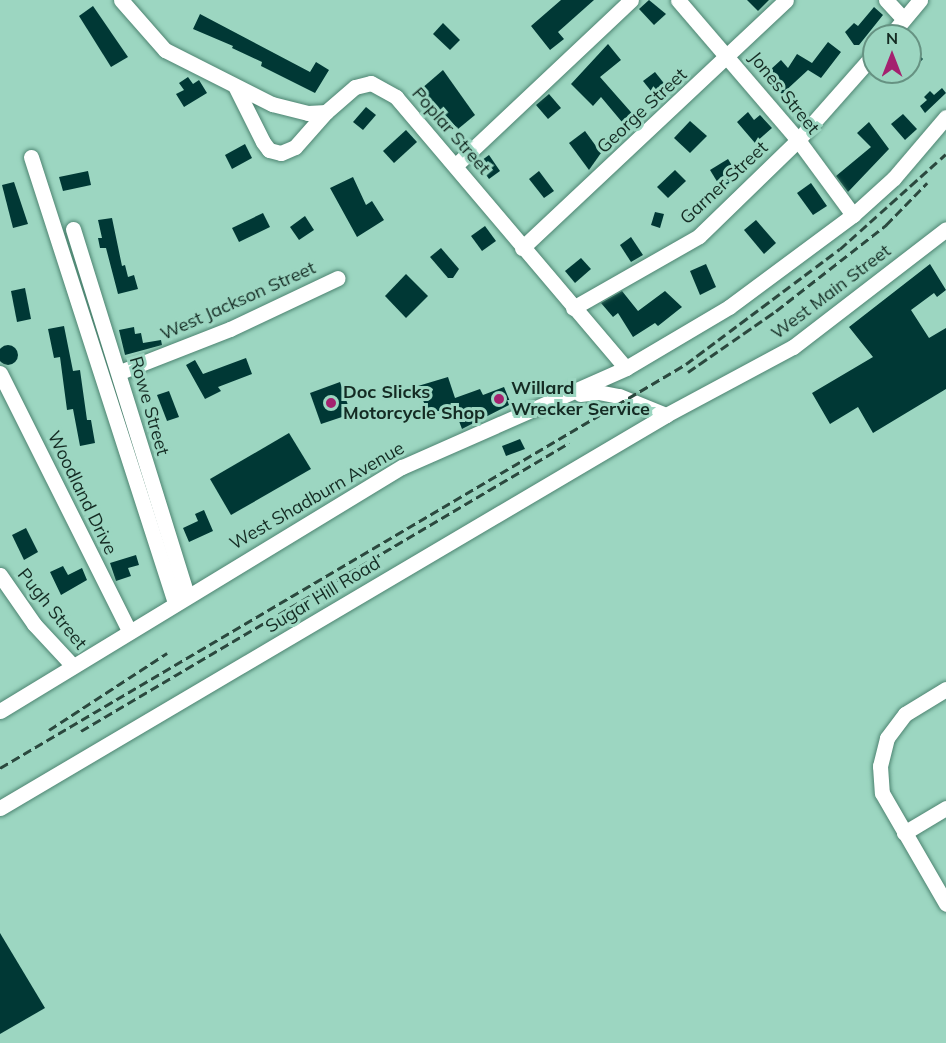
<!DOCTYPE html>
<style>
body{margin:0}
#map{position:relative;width:946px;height:1043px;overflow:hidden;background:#9cd6c1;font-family:Mulish,sans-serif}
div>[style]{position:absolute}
.building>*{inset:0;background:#003835}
.round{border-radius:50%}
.roads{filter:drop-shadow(0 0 2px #4d8471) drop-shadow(0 0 2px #4d8471)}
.minor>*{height:15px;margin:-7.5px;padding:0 7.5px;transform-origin:7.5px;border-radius:7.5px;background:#fff}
.rail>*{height:3px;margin-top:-1.5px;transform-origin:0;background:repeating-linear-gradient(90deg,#2b483e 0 9px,transparent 0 13.5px)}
.dots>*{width:16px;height:16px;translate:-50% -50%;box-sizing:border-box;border:3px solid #9cd6c1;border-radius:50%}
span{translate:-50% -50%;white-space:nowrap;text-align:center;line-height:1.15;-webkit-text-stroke:6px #9cd6c1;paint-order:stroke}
.street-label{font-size:18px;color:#142b23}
.poi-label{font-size:18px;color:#142b23;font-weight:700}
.left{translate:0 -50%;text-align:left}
.north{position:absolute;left:862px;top:24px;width:60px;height:60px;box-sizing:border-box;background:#9cd6c1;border:2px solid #669282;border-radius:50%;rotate:0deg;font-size:16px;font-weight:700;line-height:24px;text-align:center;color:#142b23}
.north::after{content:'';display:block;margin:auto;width:21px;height:27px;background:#a4216f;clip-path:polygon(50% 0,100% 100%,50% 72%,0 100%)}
</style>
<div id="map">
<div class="building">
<i style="clip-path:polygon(561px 0,594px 0,558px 32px,564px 39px,550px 50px,531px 26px)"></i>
<i style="clip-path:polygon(649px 0,666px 14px,654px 25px,639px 9px)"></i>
<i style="clip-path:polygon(747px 0,769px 0,758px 11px)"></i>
<i style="clip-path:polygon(93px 6px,128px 57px,111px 67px,79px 16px)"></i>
<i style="clip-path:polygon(874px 7px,883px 15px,859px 45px,854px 45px,845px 32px,854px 23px,858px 26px)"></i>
<i style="clip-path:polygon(200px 14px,310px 72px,316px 62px,329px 70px,315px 93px,261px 66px,262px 62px,232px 48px,233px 46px,193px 29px)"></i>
<i style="clip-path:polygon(443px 23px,460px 40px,450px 50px,433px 34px)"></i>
<i style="clip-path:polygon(828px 42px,841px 52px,821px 78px,808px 70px,782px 94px,774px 86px,780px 80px,770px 70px,781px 60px,788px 68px,797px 54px,812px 63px)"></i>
<i style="clip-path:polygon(608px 44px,621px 60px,600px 77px,637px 119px,627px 128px,601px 97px,593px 106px,571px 84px)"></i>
<i style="clip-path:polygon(910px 46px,923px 59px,910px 73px)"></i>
<i style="clip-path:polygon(443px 70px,475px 115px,458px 129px,421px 89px)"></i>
<i style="clip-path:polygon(655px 72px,671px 92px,659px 101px,643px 81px)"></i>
<i style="clip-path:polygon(188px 77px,193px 84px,199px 80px,207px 93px,184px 107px,176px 94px,184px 90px,179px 83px)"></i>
<i style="clip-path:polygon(942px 88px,946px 93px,925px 113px,920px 106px,927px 100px,924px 97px,930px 91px,934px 95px)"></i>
<i style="clip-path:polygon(549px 94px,561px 108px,548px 119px,536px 105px)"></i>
<i style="clip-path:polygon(366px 107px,376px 115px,363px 130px,353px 122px)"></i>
<i style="clip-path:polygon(748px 112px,754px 120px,760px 115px,772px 128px,755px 143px,737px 122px)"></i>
<i style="clip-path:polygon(903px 114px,917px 129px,905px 140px,891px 124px)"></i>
<i style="clip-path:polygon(690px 121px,707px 136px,690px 153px,674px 138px)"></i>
<i style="clip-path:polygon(869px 122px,889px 149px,848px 192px,836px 176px,871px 147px,857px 133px)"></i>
<i style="clip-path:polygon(406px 130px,417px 142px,394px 163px,383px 151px)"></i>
<i style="clip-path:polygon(585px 131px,601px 153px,589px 170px,569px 143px)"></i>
<i style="clip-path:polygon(245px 144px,252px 158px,232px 169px,225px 155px)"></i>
<i style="clip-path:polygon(489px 155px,500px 171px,489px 179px,478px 163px)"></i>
<i style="clip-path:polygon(728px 159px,739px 177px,721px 188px,710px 170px)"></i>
<i style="clip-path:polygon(675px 170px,686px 181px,668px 198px,657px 187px)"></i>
<i style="clip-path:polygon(88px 171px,91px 185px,63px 191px,59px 177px)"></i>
<i style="clip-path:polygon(539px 171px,554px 191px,544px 198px,529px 179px)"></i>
<i style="clip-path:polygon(353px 177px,366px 205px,372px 201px,384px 220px,357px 237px,330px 188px)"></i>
<i style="clip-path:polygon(14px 182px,28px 224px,13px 228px,2px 185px)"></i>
<i style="clip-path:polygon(811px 183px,827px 206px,813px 215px,797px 193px)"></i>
<i style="clip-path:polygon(655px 212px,664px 214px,660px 228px,651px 225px)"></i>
<i style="clip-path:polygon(263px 213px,270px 227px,239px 242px,232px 228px)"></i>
<i style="clip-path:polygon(305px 216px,314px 230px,299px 240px,290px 227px)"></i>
<i style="clip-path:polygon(112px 218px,122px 266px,125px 265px,128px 277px,134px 275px,138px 289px,118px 294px,106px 248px,100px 248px,98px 238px,102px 238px,98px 220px)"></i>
<i style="clip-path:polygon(756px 220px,776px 243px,764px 254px,744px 230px)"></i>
<i style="clip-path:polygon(485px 226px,496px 241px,482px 251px,471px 236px)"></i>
<i style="clip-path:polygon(631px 237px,643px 255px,631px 262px,620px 245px)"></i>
<i style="clip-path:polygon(441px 248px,459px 269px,453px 278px,448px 278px,430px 257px)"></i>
<i style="clip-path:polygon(581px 258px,591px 269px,575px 283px,565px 271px)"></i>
<i style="clip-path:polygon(706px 264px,716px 287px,700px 295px,690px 271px)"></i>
<i style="clip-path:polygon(930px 264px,946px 290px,937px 297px,934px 293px,911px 310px,929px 338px,946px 328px,946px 389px,873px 433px,858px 407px,830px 424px,812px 393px,873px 357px,849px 327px)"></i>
<i style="clip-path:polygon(406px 274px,428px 296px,406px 318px,385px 296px)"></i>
<i style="clip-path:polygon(25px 288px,31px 319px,17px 322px,11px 291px)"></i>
<i style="clip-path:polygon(622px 291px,638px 311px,665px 291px,682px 307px,658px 326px,655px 323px,633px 337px,618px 313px,613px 317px,601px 303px)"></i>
<i style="clip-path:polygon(64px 326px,73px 371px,80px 370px,87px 420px,91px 420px,95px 443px,80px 446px,73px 409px,67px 410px,60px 357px,54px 358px,48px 329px)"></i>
<i style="clip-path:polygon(134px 327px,135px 334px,141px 333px,143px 343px,161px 340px,162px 345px,125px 355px,119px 330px)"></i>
<i class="round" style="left:-2px;top:345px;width:20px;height:20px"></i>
<i style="clip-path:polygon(246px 358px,252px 374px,218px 387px,221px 391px,205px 399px,186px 365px,195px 360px,203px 374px)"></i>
<i style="clip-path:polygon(448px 377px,455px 398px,480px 389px,483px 395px,504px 387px,511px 404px,462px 429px,454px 408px,429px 417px,418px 386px)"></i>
<i style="clip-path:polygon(340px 382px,351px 414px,321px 424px,310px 393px)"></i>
<i style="clip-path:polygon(169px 391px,179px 417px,167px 421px,157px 395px)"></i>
<i style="clip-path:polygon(289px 433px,311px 469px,231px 515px,210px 479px)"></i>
<i style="clip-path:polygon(520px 439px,525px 449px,506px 456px,502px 446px)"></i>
<i style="clip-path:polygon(204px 510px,213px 531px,189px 542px,183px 528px,198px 521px,195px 514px)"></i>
<i style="clip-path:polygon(26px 528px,38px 552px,24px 560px,12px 535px)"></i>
<i style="clip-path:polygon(136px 555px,139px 565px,128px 568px,131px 576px,116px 581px,110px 563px)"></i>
<i style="clip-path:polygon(63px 566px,68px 575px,82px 568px,87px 580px,61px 595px,50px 572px)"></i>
<i style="clip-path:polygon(0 933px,45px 1008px,0 1034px)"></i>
</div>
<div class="roads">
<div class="minor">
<i style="left:121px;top:0;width:67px;rotate:48.7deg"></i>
<i style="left:165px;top:50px;width:120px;rotate:26.8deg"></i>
<i style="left:272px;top:104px;width:37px;rotate:14deg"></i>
<i style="left:308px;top:113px;width:18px;rotate:-3deg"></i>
<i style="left:678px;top:0;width:184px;rotate:49.4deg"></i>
<i style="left:798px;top:140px;width:93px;rotate:53.7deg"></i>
<i style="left:886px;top:0;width:26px;rotate:47deg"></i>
<i style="left:890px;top:36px;width:47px;rotate:-50.2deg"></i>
<i style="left:236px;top:88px;width:60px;rotate:63.4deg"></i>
<i style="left:263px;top:142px;width:10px;rotate:53deg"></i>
<i style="left:269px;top:150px;width:12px;rotate:14deg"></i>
<i style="left:281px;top:153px;width:15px;rotate:-23deg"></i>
<i style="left:295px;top:147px;width:47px;rotate:-48.5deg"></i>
<i style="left:326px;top:112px;width:38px;rotate:-41deg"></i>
<i style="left:355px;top:87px;width:16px;rotate:-14deg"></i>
<i style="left:371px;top:83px;width:29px;rotate:29deg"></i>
<i style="left:396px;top:97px;width:355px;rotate:49.7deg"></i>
<i style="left:31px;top:157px;width:469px;rotate:72.1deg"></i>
<i style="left:457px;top:164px;width:239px;rotate:-43.3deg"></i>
<i style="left:73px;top:229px;width:383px;rotate:72.7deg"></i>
<i style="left:522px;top:248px;width:362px;rotate:-43.2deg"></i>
<i style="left:573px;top:308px;width:145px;rotate:-29.7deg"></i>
<i style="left:699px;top:236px;width:138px;rotate:-44.1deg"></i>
<i style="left:798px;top:140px;width:115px;rotate:-48.5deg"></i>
<i style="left:120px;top:372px;width:118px;rotate:-21.4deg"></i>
<i style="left:230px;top:329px;width:119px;rotate:-25.3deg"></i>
<i style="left:0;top:373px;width:288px;rotate:63.4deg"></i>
<i style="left:580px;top:394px;width:18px;rotate:-6deg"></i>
<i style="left:598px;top:392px;width:21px;rotate:11deg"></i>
<i style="left:619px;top:396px;width:51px;rotate:22deg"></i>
<i style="left:0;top:575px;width:60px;rotate:55.2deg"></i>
<i style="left:34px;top:624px;width:57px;rotate:47.1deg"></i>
<i style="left:946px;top:689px;width:48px;rotate:148.6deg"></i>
<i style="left:905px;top:714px;width:30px;rotate:127deg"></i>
<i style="left:887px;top:738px;width:29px;rotate:104deg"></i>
<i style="left:880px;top:766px;width:27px;rotate:86deg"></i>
<i style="left:882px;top:793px;width:128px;rotate:60deg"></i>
<i style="left:0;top:711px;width:470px;rotate:-31.3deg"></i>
<i style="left:402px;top:467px;width:245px;rotate:-23.8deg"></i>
<i style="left:626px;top:368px;width:120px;rotate:-30.6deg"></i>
<i style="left:729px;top:307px;width:154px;rotate:-36.6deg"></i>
<i style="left:853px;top:215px;width:55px;rotate:-42.1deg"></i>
<i style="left:894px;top:178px;width:80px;rotate:-49.6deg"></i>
<i style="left:0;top:808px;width:773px;rotate:-30.54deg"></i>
<i style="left:666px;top:415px;width:144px;rotate:-28.2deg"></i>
<i style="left:793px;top:347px;width:193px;rotate:-37.6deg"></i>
<i style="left:904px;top:833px;width:49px;rotate:-30.8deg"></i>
</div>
</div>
<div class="rail">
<i style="left:688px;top:372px;width:107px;rotate:-34.7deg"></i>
<i style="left:776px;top:311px;width:140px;rotate:-38deg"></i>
<i style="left:886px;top:225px;width:59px;rotate:-45.7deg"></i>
<i style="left:49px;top:730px;width:141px;rotate:-33.1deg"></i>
<i style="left:81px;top:731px;width:567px;rotate:-30.55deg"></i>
<i style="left:0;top:768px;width:796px;rotate:-30.49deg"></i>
<i style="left:686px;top:364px;width:192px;rotate:-36.8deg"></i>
<i style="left:840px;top:249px;width:142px;rotate:-41.9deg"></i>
</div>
<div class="dots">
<i style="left:499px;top:399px;background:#a4216f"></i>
<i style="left:331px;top:403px;background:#a4216f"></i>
</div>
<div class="street-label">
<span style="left:784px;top:93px;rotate:51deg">Jones Street</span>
<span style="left:642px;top:111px;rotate:-43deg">George Street</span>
<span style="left:451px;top:131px;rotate:49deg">Poplar Street</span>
<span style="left:724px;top:183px;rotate:-43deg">Garner Street</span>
<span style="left:831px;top:292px;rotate:-37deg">West Main Street</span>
<span style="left:238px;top:301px;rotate:-24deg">West Jackson Street</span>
<span style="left:149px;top:406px;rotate:74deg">Rowe Street</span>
<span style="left:82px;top:493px;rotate:64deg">Woodland Drive</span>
<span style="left:317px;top:496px;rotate:-30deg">West Shadburn Avenue</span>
<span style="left:323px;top:595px;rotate:-31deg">Sugar Hill Road</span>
<span style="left:52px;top:609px;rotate:51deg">Pugh Street</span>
</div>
<div class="poi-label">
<span class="left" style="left:511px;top:399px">Willard<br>Wrecker Service</span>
<span class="left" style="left:343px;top:403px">Doc Slicks<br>Motorcycle Shop</span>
</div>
<div class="north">N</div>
</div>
